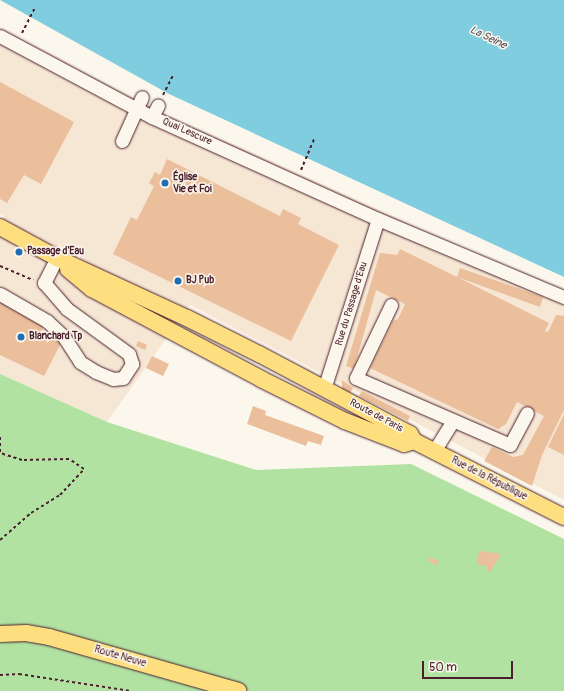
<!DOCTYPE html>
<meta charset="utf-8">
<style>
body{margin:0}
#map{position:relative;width:564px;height:691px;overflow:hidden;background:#fbf7ec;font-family:Pangolin,sans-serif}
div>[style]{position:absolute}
.built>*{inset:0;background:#f6e6d4}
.green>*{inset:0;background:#b1e2a2}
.water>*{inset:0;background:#80cddf}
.building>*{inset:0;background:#ebbf9b}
.path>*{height:2px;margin-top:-1px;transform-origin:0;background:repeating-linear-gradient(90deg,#4a1f2b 0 3px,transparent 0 6px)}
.roads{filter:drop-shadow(0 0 1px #4a1f2b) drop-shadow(0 0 1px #4a1f2b)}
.minor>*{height:13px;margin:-6.5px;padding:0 6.5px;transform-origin:6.5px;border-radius:6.5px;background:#fbf7ec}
.major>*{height:16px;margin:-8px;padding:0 8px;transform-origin:8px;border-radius:8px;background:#fedf80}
.dots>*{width:11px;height:11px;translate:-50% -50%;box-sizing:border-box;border:2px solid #fbf7ec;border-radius:50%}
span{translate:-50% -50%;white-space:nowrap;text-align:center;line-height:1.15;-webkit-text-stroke:3px #fbf7ec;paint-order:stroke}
.street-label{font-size:10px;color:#4a1f2b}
.poi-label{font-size:10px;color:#4a1f2b;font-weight:700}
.left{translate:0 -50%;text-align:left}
.water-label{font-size:11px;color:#5a5361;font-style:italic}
.scale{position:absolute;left:422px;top:661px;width:91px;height:18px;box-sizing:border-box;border:2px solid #4a1f2b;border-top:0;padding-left:5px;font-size:12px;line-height:14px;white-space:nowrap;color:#4a1f2b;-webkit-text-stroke:3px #fbf7ec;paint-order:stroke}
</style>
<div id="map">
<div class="built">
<i style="clip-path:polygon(0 28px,157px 110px,564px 294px,564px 500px,190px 305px,107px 422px,0 374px,0 223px,4px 216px,0 214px)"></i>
</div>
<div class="green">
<i style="clip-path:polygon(0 374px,107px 422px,256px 470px,411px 464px,564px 539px,564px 691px,0 691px)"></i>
</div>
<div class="water">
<i style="clip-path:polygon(0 0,564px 0,564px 277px,169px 94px)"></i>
</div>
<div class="building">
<i style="clip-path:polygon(0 82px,74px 122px,41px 184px,24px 175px,7px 203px,0 199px)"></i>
<i style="clip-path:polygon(167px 159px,280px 216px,283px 209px,301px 218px,298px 224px,339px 245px,291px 341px,113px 254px,131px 217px,137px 220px,154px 186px,149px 183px,155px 172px,160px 175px)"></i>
<i style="clip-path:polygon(400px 249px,457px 277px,460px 268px,543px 297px,540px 307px,457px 277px,549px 323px,545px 331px,548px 332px,556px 315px,564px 316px,564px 410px,542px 455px,532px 486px,484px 461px,492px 447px,513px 457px,523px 455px,544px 416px,517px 402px,506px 424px,498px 429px,370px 368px,393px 321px,398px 319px,405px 304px,376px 290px,354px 369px,346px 366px,380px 253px,397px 255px)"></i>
<i style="clip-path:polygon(0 302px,45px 324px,40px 333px,61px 343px,44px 376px,0 355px)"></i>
<i style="clip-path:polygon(138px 341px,147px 345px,145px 350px,136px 346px)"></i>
<i style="clip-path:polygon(152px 356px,169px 364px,163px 376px,146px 368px)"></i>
<i style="clip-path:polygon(342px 380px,353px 388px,350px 393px,342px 389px)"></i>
<i style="clip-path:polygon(362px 391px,410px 416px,408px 421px,359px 396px)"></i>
<i style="clip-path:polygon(253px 406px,266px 411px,265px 415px,324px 436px,321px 445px,308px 441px,306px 446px,247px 424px)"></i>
<i style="clip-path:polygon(564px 414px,564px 455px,548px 447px)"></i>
<i style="clip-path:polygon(479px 551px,501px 554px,490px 572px,487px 571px,488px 567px,477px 564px)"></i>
<i style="clip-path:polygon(430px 557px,439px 561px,437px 565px,428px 561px)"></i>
</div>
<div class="path">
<i style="left:22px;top:33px;width:28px;rotate:-63deg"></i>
<i style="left:163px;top:95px;width:22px;rotate:-63deg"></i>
<i style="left:301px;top:170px;width:34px;rotate:-67deg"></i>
<i style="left:0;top:266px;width:36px;rotate:23deg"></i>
<i style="left:0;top:437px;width:16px;rotate:90deg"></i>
<i style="left:0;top:540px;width:41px;rotate:-41.1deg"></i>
<i style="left:31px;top:513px;width:34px;rotate:-32deg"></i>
<i style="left:60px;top:495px;width:35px;rotate:-47deg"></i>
<i style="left:84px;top:469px;width:18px;rotate:-146deg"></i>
<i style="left:69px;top:459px;width:47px;rotate:178.8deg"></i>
<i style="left:22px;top:460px;width:23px;rotate:-162deg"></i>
<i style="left:0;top:675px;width:19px;rotate:-3deg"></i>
<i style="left:19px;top:674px;width:113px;rotate:8.6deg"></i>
</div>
<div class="roads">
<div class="minor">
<i style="left:0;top:36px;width:172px;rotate:28.1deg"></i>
<i style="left:152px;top:117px;width:248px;rotate:24.3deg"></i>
<i style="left:378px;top:219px;width:202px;rotate:22.8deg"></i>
<i style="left:152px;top:117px;width:13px;rotate:-63deg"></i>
<i style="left:122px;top:141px;width:48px;rotate:-65.6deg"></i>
<i style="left:0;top:294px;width:54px;rotate:29.9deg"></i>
<i style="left:47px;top:321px;width:23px;rotate:43deg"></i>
<i style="left:64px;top:337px;width:30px;rotate:57deg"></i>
<i style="left:80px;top:362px;width:19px;rotate:32deg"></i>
<i style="left:96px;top:372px;width:18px;rotate:22deg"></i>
<i style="left:113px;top:379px;width:10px;rotate:-6deg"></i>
<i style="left:123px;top:378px;width:17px;rotate:-57deg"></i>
<i style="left:132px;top:364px;width:10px;rotate:-107deg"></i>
<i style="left:129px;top:354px;width:77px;rotate:-144deg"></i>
<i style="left:67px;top:309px;width:35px;rotate:-131deg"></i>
<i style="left:44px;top:283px;width:28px;rotate:-63deg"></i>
<i style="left:391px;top:305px;width:81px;rotate:115.6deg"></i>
<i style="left:356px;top:378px;width:168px;rotate:23.5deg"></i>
<i style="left:510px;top:445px;width:36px;rotate:-62deg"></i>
<i style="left:324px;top:389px;width:178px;rotate:-72.4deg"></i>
<i style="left:434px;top:451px;width:36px;rotate:-58deg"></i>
</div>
<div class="major">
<i style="left:0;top:227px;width:65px;rotate:28.5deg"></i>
<i style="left:57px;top:258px;width:143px;rotate:24.8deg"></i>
<i style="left:187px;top:318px;width:80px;rotate:26.6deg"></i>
<i style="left:259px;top:354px;width:171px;rotate:27.9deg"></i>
<i style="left:410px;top:434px;width:8px;rotate:60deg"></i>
<i style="left:68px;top:269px;width:31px;rotate:40deg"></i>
<i style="left:92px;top:289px;width:191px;rotate:28deg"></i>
<i style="left:261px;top:379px;width:94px;rotate:26.6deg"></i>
<i style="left:345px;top:421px;width:63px;rotate:21.3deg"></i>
<i style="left:404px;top:444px;width:10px;rotate:-17deg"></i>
<i style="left:414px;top:441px;width:168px;rotate:26.9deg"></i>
<i style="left:0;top:634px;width:26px;rotate:-2deg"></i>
<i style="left:26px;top:633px;width:23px;rotate:10deg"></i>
<i style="left:49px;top:637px;width:197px;rotate:15.9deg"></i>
</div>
</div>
<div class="dots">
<i style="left:165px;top:183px;background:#1f6fb2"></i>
<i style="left:19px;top:252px;background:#1f6fb2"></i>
<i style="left:178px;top:281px;background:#1f6fb2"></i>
<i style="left:21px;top:337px;background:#1f6fb2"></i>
</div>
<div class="street-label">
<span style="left:187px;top:132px;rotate:24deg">Quai Lescure</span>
<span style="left:352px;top:304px;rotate:-73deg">Rue du Passage d'Eau</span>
<span style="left:376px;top:416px;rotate:28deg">Route de Paris</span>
<span style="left:489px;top:479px;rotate:27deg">Rue de la République</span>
<span style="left:120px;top:657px;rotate:16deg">Route Neuve</span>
</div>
<div class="poi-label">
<span class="left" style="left:173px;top:183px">Église<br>Vie et Foi</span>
<span class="left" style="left:27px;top:252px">Passage d'Eau</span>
<span class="left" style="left:186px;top:281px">BJ Pub</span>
<span class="left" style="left:29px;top:337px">Blanchard Tp</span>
</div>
<div class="water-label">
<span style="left:488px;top:38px;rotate:26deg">La Seine</span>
</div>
<div class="scale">50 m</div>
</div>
